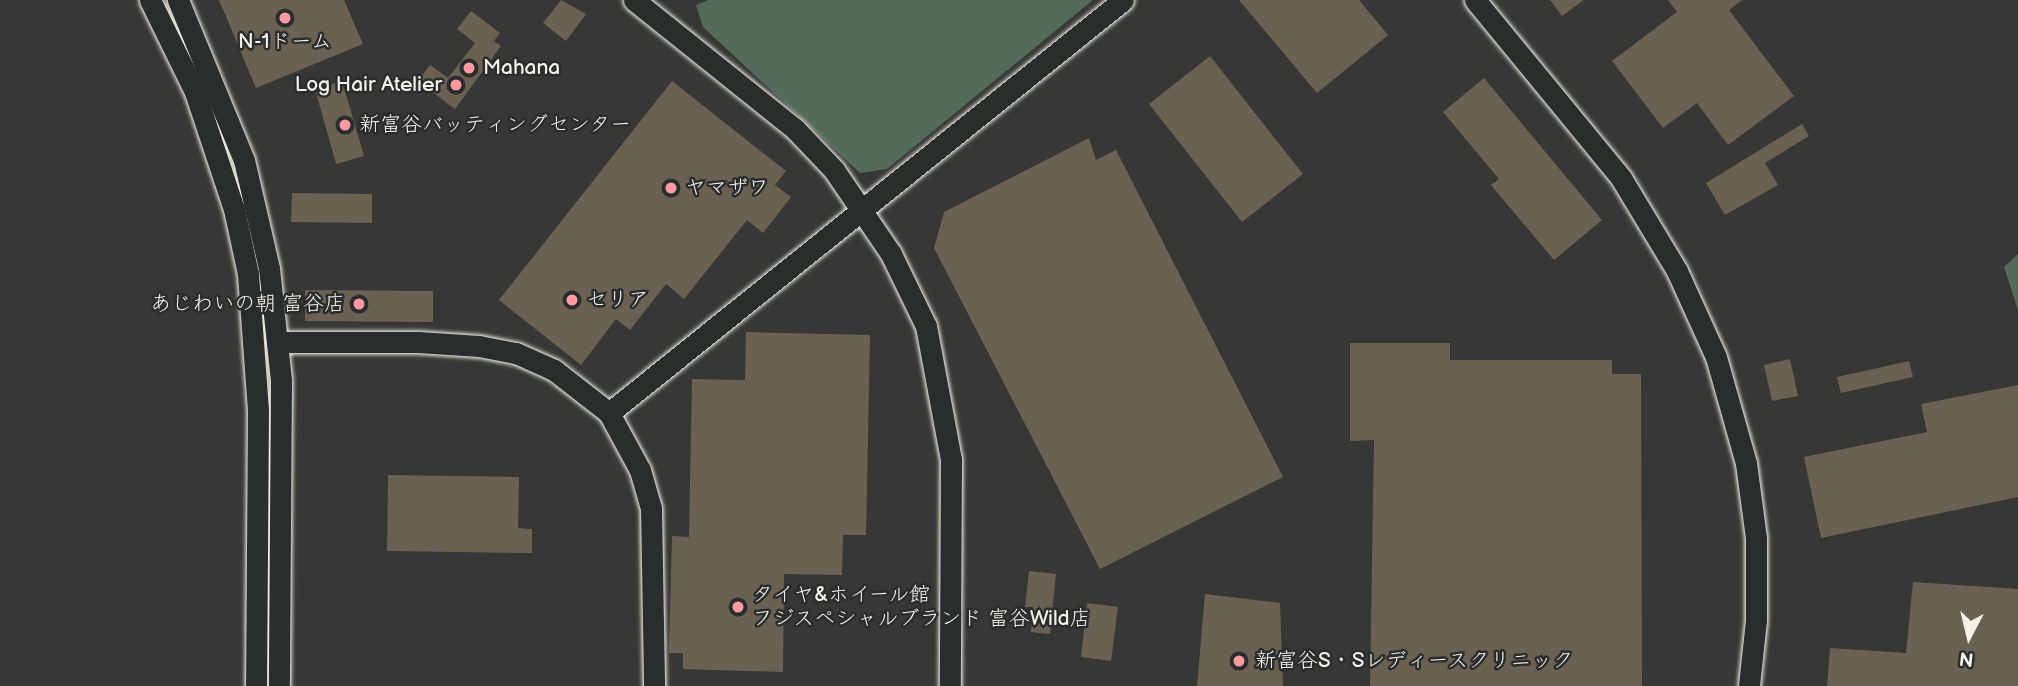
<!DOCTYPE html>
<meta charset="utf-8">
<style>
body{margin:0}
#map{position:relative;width:2018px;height:686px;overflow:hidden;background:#373735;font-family:"Balsamiq Sans","Klee One",sans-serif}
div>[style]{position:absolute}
.green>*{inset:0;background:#536b58}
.building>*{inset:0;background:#6b6153}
.roads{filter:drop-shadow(0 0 2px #f4f1e8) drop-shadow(0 0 2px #f4f1e8)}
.tertiary>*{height:21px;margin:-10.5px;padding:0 10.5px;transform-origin:10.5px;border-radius:10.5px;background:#2a2d2e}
.dots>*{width:19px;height:19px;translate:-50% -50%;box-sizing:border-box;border:4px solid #2a2d2e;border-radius:50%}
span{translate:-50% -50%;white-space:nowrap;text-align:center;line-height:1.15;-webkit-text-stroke:5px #2a2d2e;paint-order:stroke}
.poi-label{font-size:21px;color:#f4f1e8}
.left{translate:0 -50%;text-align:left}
.right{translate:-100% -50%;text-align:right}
.north{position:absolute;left:1934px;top:602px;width:70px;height:70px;-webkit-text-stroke:5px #2a2d2e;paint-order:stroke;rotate:187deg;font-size:19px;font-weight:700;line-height:28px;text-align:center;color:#f4f1e8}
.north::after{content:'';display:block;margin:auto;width:24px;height:32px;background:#f4f1e8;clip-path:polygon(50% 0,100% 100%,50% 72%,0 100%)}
</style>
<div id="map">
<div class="green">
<i style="clip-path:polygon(708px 0,1093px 0,887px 169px,860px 173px,703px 27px,696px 5px)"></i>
<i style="clip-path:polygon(2018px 254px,2018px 310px,2004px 267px)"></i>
</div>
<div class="building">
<i style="clip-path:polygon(219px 0,344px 0,363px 44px,256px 88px)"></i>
<i style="clip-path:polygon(561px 0,586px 14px,566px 41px,543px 23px)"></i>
<i style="clip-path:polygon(1239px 0,1359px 0,1388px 35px,1317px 93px)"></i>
<i style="clip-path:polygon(1550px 0,1584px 0,1562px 16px)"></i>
<i style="clip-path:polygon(1668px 0,1742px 0,1729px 10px,1794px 96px,1728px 145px,1697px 103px,1663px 128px,1612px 61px,1677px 12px)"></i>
<i style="clip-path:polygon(471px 11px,500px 33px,494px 41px,501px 46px,455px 109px,418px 81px,430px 65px,448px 78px,475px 43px,457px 29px)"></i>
<i style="clip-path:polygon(1210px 56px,1303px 174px,1242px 222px,1149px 104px)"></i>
<i style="clip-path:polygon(1484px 78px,1602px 220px,1554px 260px,1491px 185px,1499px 179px,1443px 112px)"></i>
<i style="clip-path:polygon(342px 81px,364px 156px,336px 164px,315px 89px)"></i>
<i style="clip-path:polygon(672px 81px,786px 171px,775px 185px,791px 197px,763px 233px,747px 220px,684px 299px,666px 284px,630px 330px,616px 319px,581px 365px,499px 300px)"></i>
<i style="clip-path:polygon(1802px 124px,1809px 136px,1765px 163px,1778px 185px,1725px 215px,1706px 183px)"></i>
<i style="clip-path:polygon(1089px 138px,1096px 160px,1116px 150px,1283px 477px,1100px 569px,934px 248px,944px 212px)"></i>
<i style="clip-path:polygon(292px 193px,372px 194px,372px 223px,291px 222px)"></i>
<i style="clip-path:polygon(305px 290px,433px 291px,433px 322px,305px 321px)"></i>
<i style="clip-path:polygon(746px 332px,870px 335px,866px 535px,843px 535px,842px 575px,784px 574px,783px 672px,683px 669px,683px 653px,669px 653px,672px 536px,689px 537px,692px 379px,745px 380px)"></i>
<i style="clip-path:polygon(1350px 343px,1450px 343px,1450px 360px,1612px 360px,1612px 374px,1641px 374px,1642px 686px,1370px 686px,1374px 440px,1350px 441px)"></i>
<i style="clip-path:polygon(1790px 359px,1798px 396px,1772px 401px,1764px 365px)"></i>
<i style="clip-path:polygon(1909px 361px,1913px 377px,1841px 393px,1837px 377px)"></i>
<i style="clip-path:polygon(2018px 385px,2018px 497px,1821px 538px,1804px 457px,1927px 432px,1921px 404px)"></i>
<i style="clip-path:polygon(388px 475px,519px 477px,518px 528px,532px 529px,532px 553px,387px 551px)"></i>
<i style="clip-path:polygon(1029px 571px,1056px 574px,1050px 634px,1031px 632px,1033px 607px,1025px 607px)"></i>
<i style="clip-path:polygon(1913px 582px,2018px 589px,2018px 686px,1827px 686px,1830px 648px,1906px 653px)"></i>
<i style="clip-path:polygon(1205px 594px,1280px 603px,1283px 686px,1197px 686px)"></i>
<i style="clip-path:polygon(1087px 603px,1118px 607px,1111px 661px,1081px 657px)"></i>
</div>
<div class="roads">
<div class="tertiary">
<i style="left:150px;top:0;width:102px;rotate:63.9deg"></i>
<i style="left:195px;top:92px;width:123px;rotate:71.6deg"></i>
<i style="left:234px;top:209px;width:66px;rotate:77.8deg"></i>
<i style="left:248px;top:274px;width:136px;rotate:85.8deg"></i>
<i style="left:258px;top:410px;width:276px;rotate:90.4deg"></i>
<i style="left:178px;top:0;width:173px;rotate:67.6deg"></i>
<i style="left:244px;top:160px;width:111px;rotate:77deg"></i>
<i style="left:269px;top:268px;width:114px;rotate:83.9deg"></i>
<i style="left:281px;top:381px;width:305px;rotate:90.4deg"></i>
<i style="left:634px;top:0;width:206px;rotate:38.7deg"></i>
<i style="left:795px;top:129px;width:57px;rotate:46.4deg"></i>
<i style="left:834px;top:170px;width:102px;rotate:55.8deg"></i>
<i style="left:891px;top:254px;width:80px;rotate:64.1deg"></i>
<i style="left:926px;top:326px;width:136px;rotate:79.4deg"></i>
<i style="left:951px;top:460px;width:226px;rotate:90.3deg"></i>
<i style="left:1475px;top:0;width:230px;rotate:50.6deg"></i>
<i style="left:1621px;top:178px;width:109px;rotate:58.9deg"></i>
<i style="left:1677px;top:271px;width:94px;rotate:65.6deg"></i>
<i style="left:1716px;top:357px;width:110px;rotate:74.2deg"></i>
<i style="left:1746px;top:463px;width:76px;rotate:82.4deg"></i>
<i style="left:1756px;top:538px;width:82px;rotate:90deg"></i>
<i style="left:1756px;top:620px;width:66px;rotate:96.1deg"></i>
<i style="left:277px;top:342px;width:141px"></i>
<i style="left:418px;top:342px;width:61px;rotate:3.8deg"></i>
<i style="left:479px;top:346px;width:38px;rotate:11deg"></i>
<i style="left:516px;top:353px;width:42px;rotate:24.1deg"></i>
<i style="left:554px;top:370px;width:70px;rotate:38deg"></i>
<i style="left:609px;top:413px;width:65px;rotate:61.5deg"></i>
<i style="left:640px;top:470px;width:40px;rotate:74deg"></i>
<i style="left:651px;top:508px;width:178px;rotate:89deg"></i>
<i style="left:609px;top:413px;width:659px;rotate:-38.78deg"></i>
</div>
</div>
<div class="dots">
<i style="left:285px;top:18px;background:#ff9aa2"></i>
<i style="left:469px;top:68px;background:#ff9aa2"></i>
<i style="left:456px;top:85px;background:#ff9aa2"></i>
<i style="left:345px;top:125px;background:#ff9aa2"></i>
<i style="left:671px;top:188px;background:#ff9aa2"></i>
<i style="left:572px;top:300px;background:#ff9aa2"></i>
<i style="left:359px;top:304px;background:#ff9aa2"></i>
<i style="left:738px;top:607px;background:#ff9aa2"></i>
<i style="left:1239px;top:661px;background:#ff9aa2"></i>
</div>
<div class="poi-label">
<span style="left:285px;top:42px">N-1ドーム</span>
<span class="left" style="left:483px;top:68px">Mahana</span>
<span class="right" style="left:442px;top:85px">Log Hair Atelier</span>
<span class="left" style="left:359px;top:125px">新富谷バッティングセンター</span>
<span class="left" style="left:685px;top:188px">ヤマザワ</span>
<span class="left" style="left:586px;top:300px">セリア</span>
<span class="right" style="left:345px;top:304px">あじわいの朝 富谷店</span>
<span class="left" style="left:752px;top:607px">タイヤ&amp;ホイール館<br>フジスペシャルブランド 富谷Wild店</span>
<span class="left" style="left:1255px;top:661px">新富谷S・Sレディースクリニック</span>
</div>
<div class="north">N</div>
</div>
